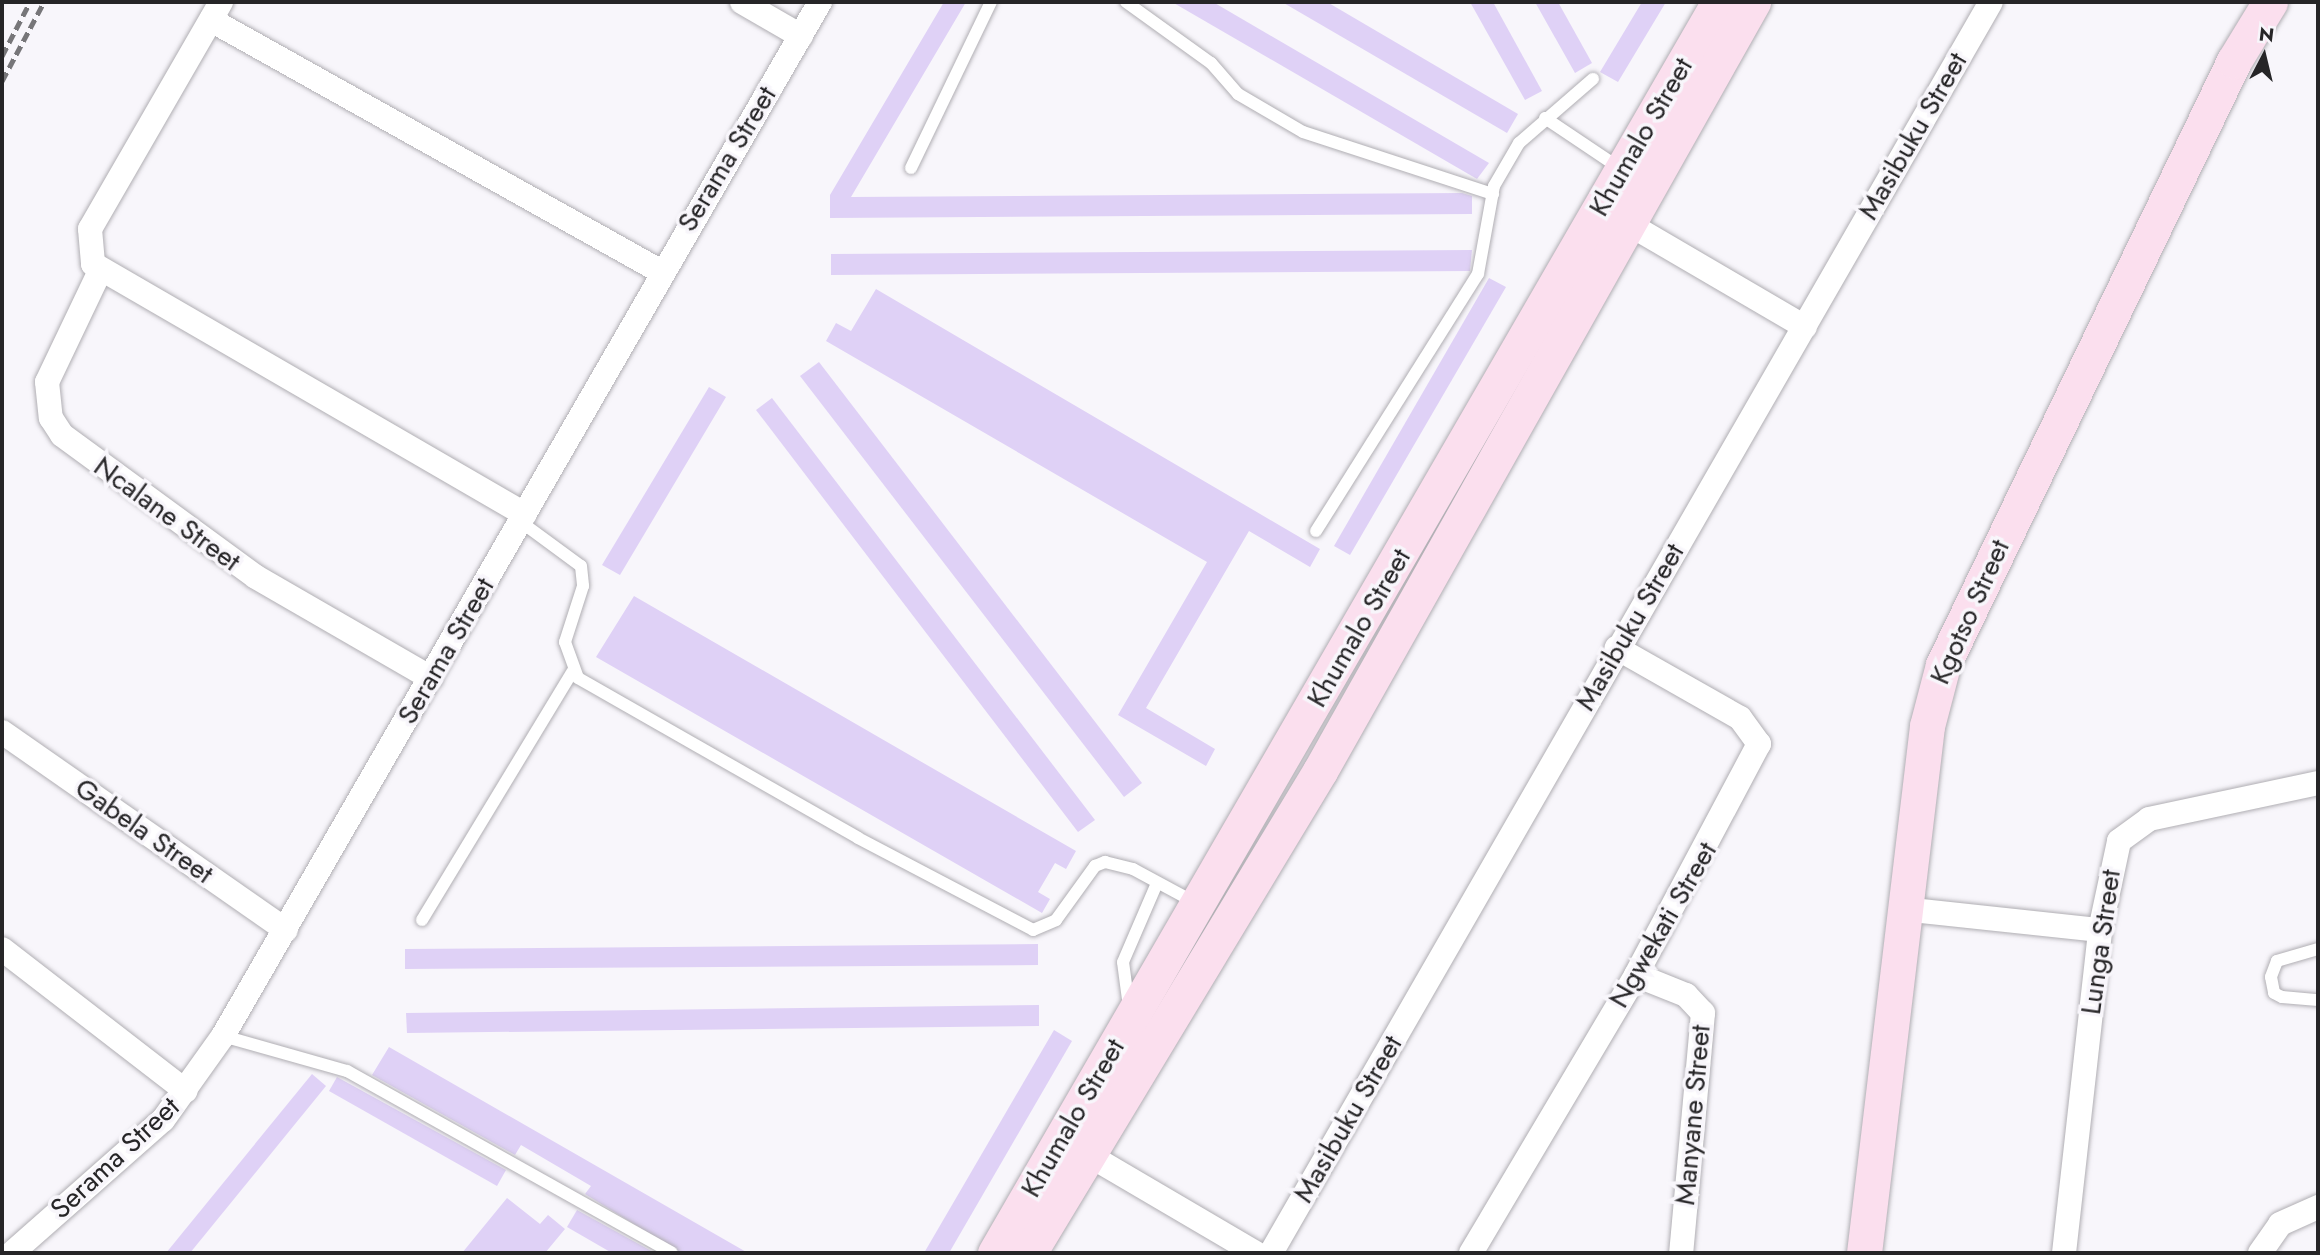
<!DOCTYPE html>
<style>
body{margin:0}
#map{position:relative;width:2320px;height:1255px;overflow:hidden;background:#f8f6fb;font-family:Jost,sans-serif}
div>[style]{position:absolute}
.building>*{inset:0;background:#dfd1f6}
.roads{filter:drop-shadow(0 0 2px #b0aeb3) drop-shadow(0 0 2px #b0aeb3)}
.lane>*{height:12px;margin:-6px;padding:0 6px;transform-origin:6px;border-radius:6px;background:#fff}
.street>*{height:24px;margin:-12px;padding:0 12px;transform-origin:12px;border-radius:12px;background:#fff}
.secondary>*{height:35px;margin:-17.5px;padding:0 17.5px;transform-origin:17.5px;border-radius:17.5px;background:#fbdfee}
.rail>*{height:5px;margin-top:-2.5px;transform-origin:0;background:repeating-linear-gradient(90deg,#777679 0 10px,transparent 0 15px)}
span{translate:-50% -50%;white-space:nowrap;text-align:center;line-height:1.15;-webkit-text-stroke:7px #f8f6fb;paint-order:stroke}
.street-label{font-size:28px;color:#262527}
.frame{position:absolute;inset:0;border:4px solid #262527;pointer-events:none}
.north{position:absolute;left:2229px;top:21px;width:70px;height:70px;-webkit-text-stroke:5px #f8f6fb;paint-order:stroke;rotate:7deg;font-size:19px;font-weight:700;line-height:28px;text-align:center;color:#262527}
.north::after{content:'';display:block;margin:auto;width:24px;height:32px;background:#262527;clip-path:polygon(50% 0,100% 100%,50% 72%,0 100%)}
</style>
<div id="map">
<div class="building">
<i style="clip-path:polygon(944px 2px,966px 2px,851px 197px,1462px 193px,1472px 196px,1472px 214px,830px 218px,830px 195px)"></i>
<i style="clip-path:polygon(1172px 2px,1213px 2px,1489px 163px,1477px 179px)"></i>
<i style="clip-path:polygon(1282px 2px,1327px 2px,1518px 114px,1507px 133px)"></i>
<i style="clip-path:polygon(1470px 2px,1493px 2px,1542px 91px,1525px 100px)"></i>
<i style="clip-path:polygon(1535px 2px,1558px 2px,1592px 63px,1575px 73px)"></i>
<i style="clip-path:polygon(1642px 2px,1666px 2px,1618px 82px,1600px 72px)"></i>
<i style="clip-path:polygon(1472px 250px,1470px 271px,831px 275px,831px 254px)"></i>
<i style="clip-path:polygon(1489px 278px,1506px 287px,1350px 555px,1334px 546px)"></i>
<i style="clip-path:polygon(876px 289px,1320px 549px,1310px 567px,1249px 531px,1146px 708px,1215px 749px,1206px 766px,1118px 715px,1207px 562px,826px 341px,836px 323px,851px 331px)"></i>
<i style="clip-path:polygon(819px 362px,1142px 783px,1124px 797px,800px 376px)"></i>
<i style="clip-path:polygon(709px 387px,726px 397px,620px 575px,602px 565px)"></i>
<i style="clip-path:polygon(772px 398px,1095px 820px,1078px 832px,756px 410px)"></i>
<i style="clip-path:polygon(634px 596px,1076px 851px,1066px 869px,1055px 863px,1038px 892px,1050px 899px,1042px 913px,596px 657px)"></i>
<i style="clip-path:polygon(1038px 944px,1038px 965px,405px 969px,405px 949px)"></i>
<i style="clip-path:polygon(1039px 1005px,1039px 1026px,407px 1033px,406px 1013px)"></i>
<i style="clip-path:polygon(1054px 1030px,1072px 1041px,949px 1253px,924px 1253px)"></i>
<i style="clip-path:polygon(389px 1047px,748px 1253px,681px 1253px,585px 1194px,591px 1186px,521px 1145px,515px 1155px,372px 1075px)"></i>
<i style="clip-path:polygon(312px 1074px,326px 1086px,190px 1253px,166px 1253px)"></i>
<i style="clip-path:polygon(337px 1077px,506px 1170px,497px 1186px,329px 1091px)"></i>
<i style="clip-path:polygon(507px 1198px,540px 1224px,548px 1215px,565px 1229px,545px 1253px,462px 1253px)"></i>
<i style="clip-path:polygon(577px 1210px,655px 1253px,612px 1253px,567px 1227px)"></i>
</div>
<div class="roads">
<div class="lane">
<i style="left:1126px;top:2px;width:105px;rotate:35.7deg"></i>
<i style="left:1211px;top:63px;width:41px;rotate:48.9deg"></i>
<i style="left:1238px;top:94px;width:75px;rotate:30.3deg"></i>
<i style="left:1303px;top:132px;width:200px;rotate:18.1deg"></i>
<i style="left:1545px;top:118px;width:92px;rotate:33.9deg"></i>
<i style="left:911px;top:168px;width:184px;rotate:-64.3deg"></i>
<i style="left:521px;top:522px;width:74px;rotate:36.3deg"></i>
<i style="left:581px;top:566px;width:20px;rotate:84deg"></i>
<i style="left:583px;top:586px;width:59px;rotate:107.8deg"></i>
<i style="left:565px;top:642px;width:38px;rotate:70deg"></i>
<i style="left:578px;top:678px;width:322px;rotate:29.7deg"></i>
<i style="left:858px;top:838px;width:198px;rotate:27.7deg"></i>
<i style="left:1033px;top:930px;width:25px;rotate:-23deg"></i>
<i style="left:1056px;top:920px;width:67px;rotate:-54.2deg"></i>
<i style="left:1095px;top:866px;width:11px;rotate:-22deg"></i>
<i style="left:1105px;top:862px;width:29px;rotate:14deg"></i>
<i style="left:1133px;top:869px;width:69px;rotate:28.4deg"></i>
<i style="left:1316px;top:531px;width:304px;rotate:-57.8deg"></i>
<i style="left:1478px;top:274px;width:89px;rotate:-79.7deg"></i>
<i style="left:1494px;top:186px;width:50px;rotate:-59.8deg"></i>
<i style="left:1519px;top:143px;width:98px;rotate:-40.9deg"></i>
<i style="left:422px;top:920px;width:290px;rotate:-58.8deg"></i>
<i style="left:2318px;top:949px;width:43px;rotate:163.7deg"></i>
<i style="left:2277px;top:961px;width:17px;rotate:111deg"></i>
<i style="left:2271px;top:977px;width:16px;rotate:79deg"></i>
<i style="left:2274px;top:993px;width:9px;rotate:27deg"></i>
<i style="left:2282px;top:997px;width:36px;rotate:5deg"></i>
<i style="left:1129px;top:1007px;width:45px;rotate:-97.6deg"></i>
<i style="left:1123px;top:962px;width:86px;rotate:-66.7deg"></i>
<i style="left:223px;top:1036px;width:129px;rotate:15.8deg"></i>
<i style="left:347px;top:1071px;width:372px;rotate:29.2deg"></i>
</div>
<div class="street">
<i style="left:221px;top:2px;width:262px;rotate:120deg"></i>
<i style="left:90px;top:229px;width:35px;rotate:85deg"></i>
<i style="left:93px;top:264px;width:499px;rotate:30.1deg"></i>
<i style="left:742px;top:2px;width:68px;rotate:30deg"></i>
<i style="left:211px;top:20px;width:514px;rotate:29.21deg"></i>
<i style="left:1627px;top:223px;width:206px;rotate:30.3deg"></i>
<i style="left:100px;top:271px;width:123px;rotate:115.5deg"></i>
<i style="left:47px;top:382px;width:36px;rotate:84deg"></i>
<i style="left:51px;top:418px;width:20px;rotate:57deg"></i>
<i style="left:62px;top:435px;width:240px;rotate:36.2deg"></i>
<i style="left:256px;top:577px;width:202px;rotate:30deg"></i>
<i style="left:2px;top:732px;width:346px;rotate:34.9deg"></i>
<i style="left:1903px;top:909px;width:198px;rotate:6.1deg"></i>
<i style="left:2px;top:949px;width:232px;rotate:37.7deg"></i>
<i style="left:1636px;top:975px;width:54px;rotate:21.8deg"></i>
<i style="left:1686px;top:995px;width:25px;rotate:47deg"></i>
<i style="left:1703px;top:1013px;width:241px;rotate:95.2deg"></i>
<i style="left:1075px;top:1147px;width:210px;rotate:30.4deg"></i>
<i style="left:12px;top:1253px;width:201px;rotate:-41.4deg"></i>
<i style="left:163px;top:1120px;width:103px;rotate:-54.5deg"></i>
<i style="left:223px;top:1036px;width:1194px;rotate:-60deg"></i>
<i style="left:1271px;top:1253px;width:1443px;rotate:-60.08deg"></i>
<i style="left:1471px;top:1253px;width:323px;rotate:-59.3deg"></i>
<i style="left:1636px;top:975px;width:262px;rotate:-62deg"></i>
<i style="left:1759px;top:744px;width:32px;rotate:-126deg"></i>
<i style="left:1740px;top:718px;width:142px;rotate:-150.4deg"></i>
<i style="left:2064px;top:1253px;width:325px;rotate:-83.6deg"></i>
<i style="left:2100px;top:930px;width:91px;rotate:-77.9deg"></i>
<i style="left:2119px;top:841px;width:37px;rotate:-36deg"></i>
<i style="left:2149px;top:819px;width:173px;rotate:-12deg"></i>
<i style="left:2260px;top:1253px;width:35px;rotate:-55deg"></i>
<i style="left:2280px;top:1224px;width:42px;rotate:-24.1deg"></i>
</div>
<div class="secondary">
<i style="left:995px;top:1253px;width:1445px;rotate:-59.94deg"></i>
<i style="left:1029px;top:1253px;width:563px;rotate:-58.88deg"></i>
<i style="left:1320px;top:771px;width:883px;rotate:-60.62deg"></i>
<i style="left:1864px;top:1253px;width:531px;rotate:-83.18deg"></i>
<i style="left:1927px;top:726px;width:63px;rotate:-75.3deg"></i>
<i style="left:1943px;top:665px;width:670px;rotate:-64.28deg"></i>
<i style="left:2234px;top:61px;width:69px;rotate:-58.6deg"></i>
</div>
</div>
<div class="rail">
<i style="left:2px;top:56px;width:61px;rotate:-62.6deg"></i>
<i style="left:2px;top:81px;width:89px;rotate:-62deg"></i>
</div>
<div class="street-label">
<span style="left:1913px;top:136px;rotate:-60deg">Masibuku Street</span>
<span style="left:1641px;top:137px;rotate:-60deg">Khumalo Street</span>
<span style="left:727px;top:159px;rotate:-59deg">Serama Street</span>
<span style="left:167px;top:514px;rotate:36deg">Ncalane Street</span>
<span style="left:1970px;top:612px;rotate:-66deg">Kgotso Street</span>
<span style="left:1630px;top:627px;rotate:-60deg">Masibuku Street</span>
<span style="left:1359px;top:628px;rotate:-60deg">Khumalo Street</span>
<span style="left:446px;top:651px;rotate:-60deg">Serama Street</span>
<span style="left:144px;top:831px;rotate:35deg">Gabela Street</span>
<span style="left:1663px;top:925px;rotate:-60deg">Ngwekati Street</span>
<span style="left:2101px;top:942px;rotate:-82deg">Lunga Street</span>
<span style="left:1693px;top:1115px;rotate:-85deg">Manyane Street</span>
<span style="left:1073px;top:1118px;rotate:-60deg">Khumalo Street</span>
<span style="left:1348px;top:1119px;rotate:-60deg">Masibuku Street</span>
<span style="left:115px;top:1158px;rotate:-43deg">Serama Street</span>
</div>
<div class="frame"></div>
<div class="north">N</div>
</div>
